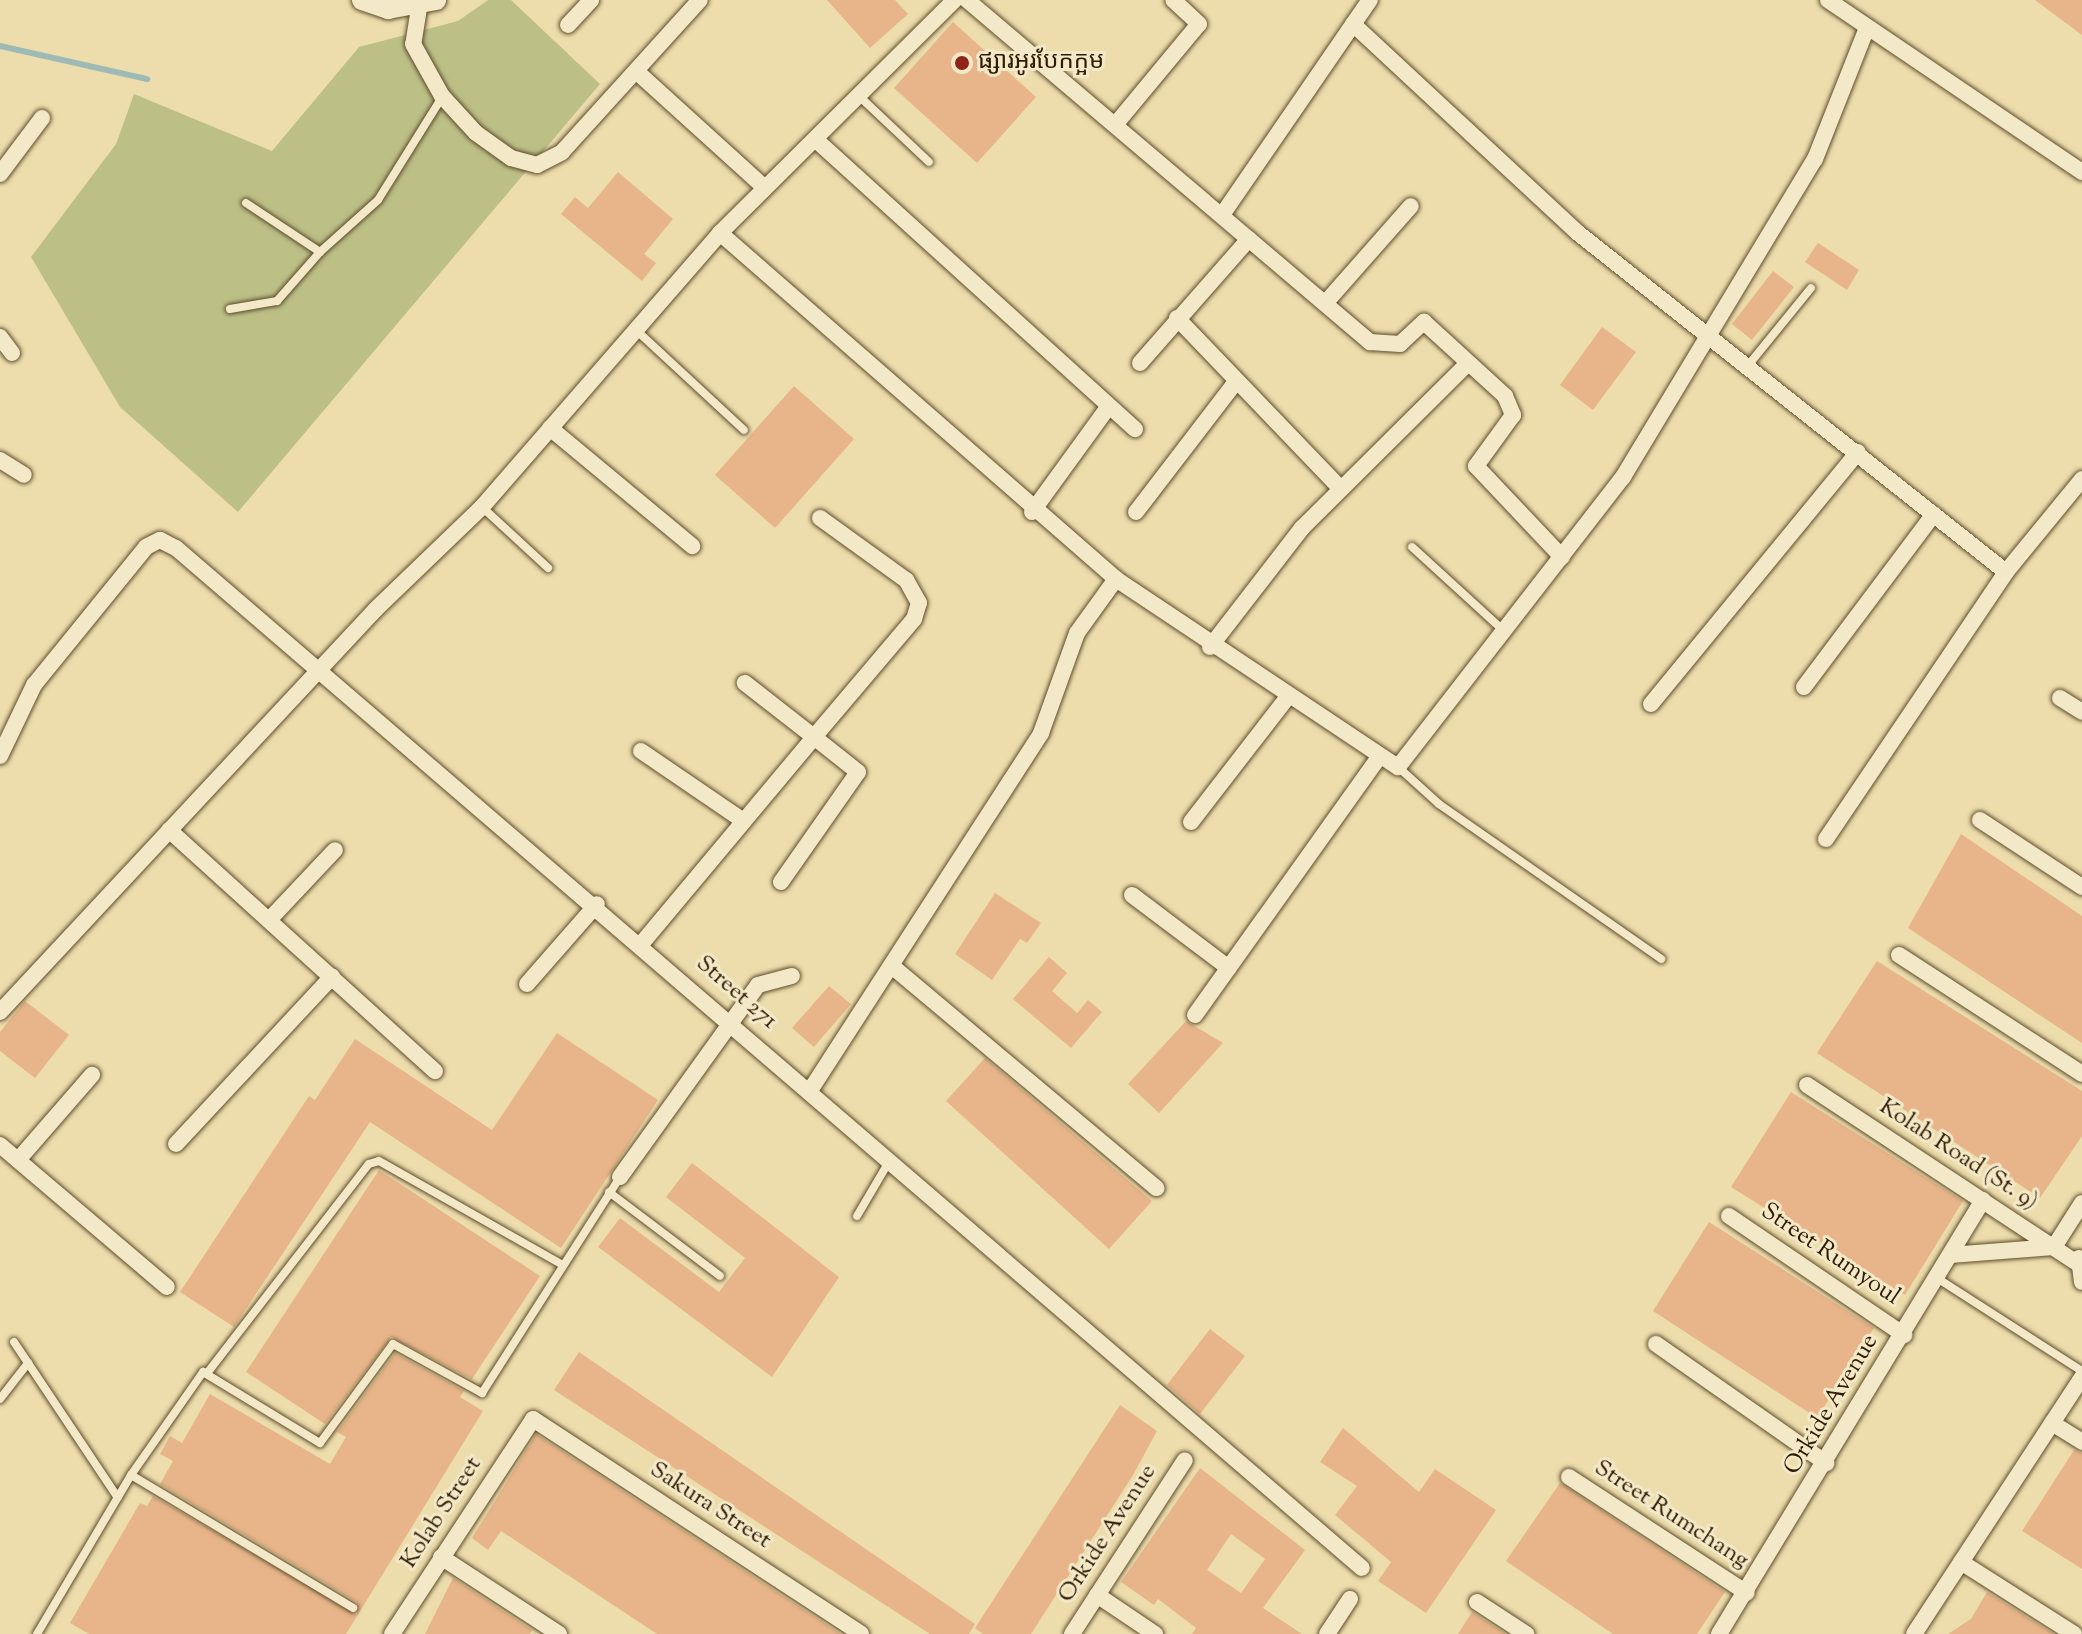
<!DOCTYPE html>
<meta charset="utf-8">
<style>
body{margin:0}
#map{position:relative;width:2082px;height:1634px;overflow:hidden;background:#edddac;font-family:"Sorts Mill Goudy","Noto Sans Khmer",serif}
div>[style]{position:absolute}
.green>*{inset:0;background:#bcc087}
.stream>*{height:6px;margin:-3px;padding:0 3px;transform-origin:3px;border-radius:3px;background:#9dbab4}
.building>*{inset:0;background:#e7b589}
.roads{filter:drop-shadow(0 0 2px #5e4c2b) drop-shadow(0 0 2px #5e4c2b)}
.service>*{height:8px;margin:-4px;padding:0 4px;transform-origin:4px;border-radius:4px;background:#f3e9c9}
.minor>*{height:16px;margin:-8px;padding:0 8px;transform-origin:8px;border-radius:8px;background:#f3e9c9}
.tertiary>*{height:20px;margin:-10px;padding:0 10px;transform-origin:10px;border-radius:10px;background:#f3e9c9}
.dots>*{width:22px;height:22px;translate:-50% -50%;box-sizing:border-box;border:4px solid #f3e9c9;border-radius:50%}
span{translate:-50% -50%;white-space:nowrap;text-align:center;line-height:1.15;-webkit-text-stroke:6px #f3e9c9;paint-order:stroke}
.poi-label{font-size:24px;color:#2e1b00}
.left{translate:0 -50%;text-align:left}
.street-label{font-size:24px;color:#2e1b00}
</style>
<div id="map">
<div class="green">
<i style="clip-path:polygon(488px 0,511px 0,600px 84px,238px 512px,120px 407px,31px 257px,116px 144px,134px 94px,272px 151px,359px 47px,458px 21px)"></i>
</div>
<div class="stream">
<i style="left:0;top:46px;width:151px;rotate:12.7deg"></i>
</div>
<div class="building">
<i style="clip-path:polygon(827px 0,895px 0,908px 14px,870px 48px)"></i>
<i style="clip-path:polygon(2035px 0,2082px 0,2082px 35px)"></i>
<i style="clip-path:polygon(953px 22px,1036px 97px,977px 163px,894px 88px)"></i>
<i style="clip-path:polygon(618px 172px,673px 219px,644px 254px,656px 263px,642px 281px,561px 214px,575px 197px,588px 208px)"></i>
<i style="clip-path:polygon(1818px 243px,1859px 270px,1847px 290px,1805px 262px)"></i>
<i style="clip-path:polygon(1773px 271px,1794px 287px,1752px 340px,1732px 324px)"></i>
<i style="clip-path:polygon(1602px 327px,1636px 352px,1593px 410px,1560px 385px)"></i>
<i style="clip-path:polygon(794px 386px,854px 439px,775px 528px,715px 475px)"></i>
<i style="clip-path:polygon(1961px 834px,2082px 916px,2082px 1043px,1908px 928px)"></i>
<i style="clip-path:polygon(995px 893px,1041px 923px,1027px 943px,1020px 939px,992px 980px,955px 954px)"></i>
<i style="clip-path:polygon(1049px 957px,1067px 973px,1052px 991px,1077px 1013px,1088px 1000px,1102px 1012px,1071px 1048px,1013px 999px)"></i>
<i style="clip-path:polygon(1877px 961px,2082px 1091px,2082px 1136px,2040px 1198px,1817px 1053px)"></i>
<i style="clip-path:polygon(829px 986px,851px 1004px,814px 1047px,792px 1028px)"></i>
<i style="clip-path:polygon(25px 1001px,69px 1035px,35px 1078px,0 1051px,0 1032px)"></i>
<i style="clip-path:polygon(1186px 1021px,1223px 1043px,1159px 1113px,1128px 1084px)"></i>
<i style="clip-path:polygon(557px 1033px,658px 1100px,561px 1248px,370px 1122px,234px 1327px,180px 1292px,309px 1096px,315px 1100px,355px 1039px,492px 1130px)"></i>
<i style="clip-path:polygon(985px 1058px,1152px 1201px,1109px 1249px,946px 1101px)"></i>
<i style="clip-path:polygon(1791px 1092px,1963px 1201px,1905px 1295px,1731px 1187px)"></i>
<i style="clip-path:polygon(692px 1163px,839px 1277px,772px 1377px,598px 1247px,620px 1218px,719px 1292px,745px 1258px,666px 1197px)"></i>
<i style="clip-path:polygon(379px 1170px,540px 1276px,472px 1379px,391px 1337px,325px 1424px,246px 1372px)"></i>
<i style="clip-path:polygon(1709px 1222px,1874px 1328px,1817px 1418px,1653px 1311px)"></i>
<i style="clip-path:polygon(1210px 1329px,1245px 1356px,1200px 1414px,1167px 1385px)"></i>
<i style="clip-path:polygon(579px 1352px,975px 1624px,969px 1634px,930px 1634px,554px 1390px)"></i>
<i style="clip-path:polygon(395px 1353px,464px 1391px,460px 1397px,483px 1411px,346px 1634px,89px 1634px,70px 1623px,140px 1503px,147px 1506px,153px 1496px,357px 1614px,357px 1602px,160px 1484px,173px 1461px,160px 1454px,170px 1436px,182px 1443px,210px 1394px,330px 1464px,346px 1437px,337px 1432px)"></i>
<i style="clip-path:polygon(1120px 1405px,1157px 1431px,1133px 1475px,1031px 1634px,983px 1634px,975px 1628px)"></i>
<i style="clip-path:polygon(1343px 1428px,1419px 1492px,1435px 1469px,1496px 1510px,1426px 1613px,1378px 1581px,1391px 1562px,1335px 1515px,1357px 1486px,1320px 1462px)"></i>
<i style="clip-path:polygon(536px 1434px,841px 1634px,657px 1634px,501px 1531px,488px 1550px,472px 1538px)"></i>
<i style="clip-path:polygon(2074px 1450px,2082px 1453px,2082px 1569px,2022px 1531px)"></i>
<i style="clip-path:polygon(evenodd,1200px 1468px,1305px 1550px,1263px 1608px,1302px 1634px,1192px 1634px,1196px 1628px,1158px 1599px,1154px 1605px,1121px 1582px,1200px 1468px,1231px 1534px,1265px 1559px,1241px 1593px,1207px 1570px,1231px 1534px)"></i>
<i style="clip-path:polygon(1560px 1483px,1725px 1592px,1697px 1634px,1613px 1634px,1506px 1561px)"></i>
<i style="clip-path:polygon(453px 1578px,532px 1630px,530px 1634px,425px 1634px)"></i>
<i style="clip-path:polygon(1987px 1592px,2054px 1634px,1948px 1634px,1971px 1619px)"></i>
<i style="clip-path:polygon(1472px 1612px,1506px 1634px,1458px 1634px)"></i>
</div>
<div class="roads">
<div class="service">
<i style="left:859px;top:96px;width:96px;rotate:43.3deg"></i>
<i style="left:246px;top:203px;width:89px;rotate:33.5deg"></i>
<i style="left:320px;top:252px;width:78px;rotate:-41.9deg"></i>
<i style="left:378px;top:200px;width:121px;rotate:-58.1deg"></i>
<i style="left:230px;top:309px;width:48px;rotate:-9.7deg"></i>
<i style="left:277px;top:301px;width:65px;rotate:-48.7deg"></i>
<i style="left:636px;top:330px;width:147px;rotate:42.8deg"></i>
<i style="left:1746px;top:368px;width:103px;rotate:-50.9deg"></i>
<i style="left:482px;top:507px;width:90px;rotate:42.7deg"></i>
<i style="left:1412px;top:547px;width:125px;rotate:42.4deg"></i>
<i style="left:1398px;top:767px;width:55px;rotate:42.1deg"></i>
<i style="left:1439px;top:804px;width:271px;rotate:34.9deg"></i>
<i style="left:609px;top:1192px;width:139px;rotate:37.1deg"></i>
<i style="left:857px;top:1216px;width:65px;rotate:-59.5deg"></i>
<i style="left:1937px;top:1278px;width:172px;rotate:32.7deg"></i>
<i style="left:14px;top:1342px;width:187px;rotate:56.3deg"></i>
<i style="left:208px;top:1372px;width:263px;rotate:-52.3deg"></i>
<i style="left:369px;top:1164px;width:10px;rotate:-17deg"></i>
<i style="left:379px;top:1161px;width:211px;rotate:29.5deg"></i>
<i style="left:0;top:1399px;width:46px;rotate:-52.1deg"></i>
<i style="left:131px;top:1475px;width:259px;rotate:30.9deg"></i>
<i style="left:37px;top:1634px;width:185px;rotate:-59.4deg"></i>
<i style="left:131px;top:1475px;width:126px;rotate:-55deg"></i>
<i style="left:203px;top:1372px;width:137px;rotate:31.3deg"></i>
<i style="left:320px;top:1443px;width:123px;rotate:-53.6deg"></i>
<i style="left:393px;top:1344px;width:102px;rotate:28.8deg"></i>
<i style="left:482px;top:1393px;width:256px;rotate:-57.4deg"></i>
</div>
<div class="minor">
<i style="left:967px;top:0;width:529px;rotate:40.32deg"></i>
<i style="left:1370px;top:342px;width:30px;rotate:4deg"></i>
<i style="left:1400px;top:344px;width:33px;rotate:-43deg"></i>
<i style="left:1424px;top:322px;width:110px;rotate:42.4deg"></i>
<i style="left:1505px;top:396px;width:21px;rotate:67deg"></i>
<i style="left:1513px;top:415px;width:63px;rotate:126deg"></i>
<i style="left:1476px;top:466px;width:125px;rotate:46.6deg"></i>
<i style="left:1828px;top:0;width:307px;rotate:34.1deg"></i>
<i style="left:419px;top:8px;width:36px;rotate:99deg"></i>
<i style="left:413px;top:44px;width:60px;rotate:60.9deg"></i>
<i style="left:442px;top:96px;width:50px;rotate:47.4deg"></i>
<i style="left:476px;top:133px;width:43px;rotate:35.5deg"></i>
<i style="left:511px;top:158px;width:27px;rotate:15deg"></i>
<i style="left:537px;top:165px;width:28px;rotate:-27deg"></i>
<i style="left:562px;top:152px;width:205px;rotate:-47.8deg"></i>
<i style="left:1353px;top:24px;width:307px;rotate:42.9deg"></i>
<i style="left:1578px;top:233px;width:546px;rotate:38.38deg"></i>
<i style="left:568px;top:25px;width:34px;rotate:-47deg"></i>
<i style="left:636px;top:71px;width:174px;rotate:42.2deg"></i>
<i style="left:1115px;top:125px;width:131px;rotate:-50.3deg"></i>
<i style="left:1199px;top:24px;width:35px;rotate:-137deg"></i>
<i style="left:815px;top:139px;width:432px;rotate:42.2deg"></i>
<i style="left:0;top:174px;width:70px;rotate:-53.1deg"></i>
<i style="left:1222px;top:215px;width:261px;rotate:-55.5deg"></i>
<i style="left:720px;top:233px;width:526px;rotate:41.14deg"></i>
<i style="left:1116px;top:579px;width:339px;rotate:33.7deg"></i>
<i style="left:1398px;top:767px;width:367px;rotate:-52.2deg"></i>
<i style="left:1623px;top:477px;width:371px;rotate:-58.9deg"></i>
<i style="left:1815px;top:159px;width:139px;rotate:-68.4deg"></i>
<i style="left:1328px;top:300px;width:125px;rotate:-48.6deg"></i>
<i style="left:1177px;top:318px;width:234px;rotate:46.2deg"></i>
<i style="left:0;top:337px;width:20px;rotate:53deg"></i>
<i style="left:1140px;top:363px;width:165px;rotate:-48.7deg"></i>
<i style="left:550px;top:428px;width:185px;rotate:39.7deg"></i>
<i style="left:0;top:460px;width:28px;rotate:32deg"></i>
<i style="left:1032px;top:512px;width:131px;rotate:-54deg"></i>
<i style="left:1136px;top:512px;width:163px;rotate:-52.5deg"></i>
<i style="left:1210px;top:647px;width:150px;rotate:-52.3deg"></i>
<i style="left:1302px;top:528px;width:231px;rotate:-44.8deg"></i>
<i style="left:1804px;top:687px;width:216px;rotate:-53.1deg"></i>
<i style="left:2060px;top:698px;width:26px;rotate:32deg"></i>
<i style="left:1651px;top:704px;width:326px;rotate:-50.6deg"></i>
<i style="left:641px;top:751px;width:122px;rotate:34.3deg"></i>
<i style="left:0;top:756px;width:79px;rotate:-64.4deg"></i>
<i style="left:34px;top:685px;width:178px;rotate:-50.9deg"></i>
<i style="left:146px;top:547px;width:16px;rotate:-27deg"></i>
<i style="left:160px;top:540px;width:18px;rotate:27deg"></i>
<i style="left:176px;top:548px;width:1564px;rotate:40.7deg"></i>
<i style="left:1980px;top:820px;width:122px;rotate:33.3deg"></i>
<i style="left:1191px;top:822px;width:157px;rotate:-52.3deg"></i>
<i style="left:169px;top:830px;width:359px;rotate:42.2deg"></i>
<i style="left:1826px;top:839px;width:322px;rotate:-56deg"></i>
<i style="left:2006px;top:572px;width:120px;rotate:-50.7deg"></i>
<i style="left:781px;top:882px;width:134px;rotate:-55deg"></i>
<i style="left:858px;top:772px;width:56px;rotate:-141.5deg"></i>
<i style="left:814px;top:737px;width:155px;rotate:-49.7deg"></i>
<i style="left:914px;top:619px;width:17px;rotate:-73deg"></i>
<i style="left:919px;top:603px;width:26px;rotate:-119deg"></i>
<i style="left:906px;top:580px;width:106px;rotate:-144.2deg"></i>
<i style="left:1132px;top:895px;width:121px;rotate:37deg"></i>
<i style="left:269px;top:920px;width:96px;rotate:-46.7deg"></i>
<i style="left:642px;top:943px;width:268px;rotate:-50.1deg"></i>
<i style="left:814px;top:737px;width:88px;rotate:-142deg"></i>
<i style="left:1899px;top:955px;width:218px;rotate:33deg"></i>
<i style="left:893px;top:967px;width:344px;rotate:40deg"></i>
<i style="left:527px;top:984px;width:106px;rotate:-48.8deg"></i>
<i style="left:0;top:1012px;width:551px;rotate:-46.99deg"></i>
<i style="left:376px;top:609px;width:147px;rotate:-43.9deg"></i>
<i style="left:482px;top:507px;width:363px;rotate:-49deg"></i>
<i style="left:720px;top:233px;width:331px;rotate:-44.8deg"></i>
<i style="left:1195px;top:1015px;width:315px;rotate:-54.5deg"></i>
<i style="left:1807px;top:1085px;width:329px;rotate:33.4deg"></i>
<i style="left:811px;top:1089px;width:424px;rotate:-57.1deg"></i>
<i style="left:1041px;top:733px;width:106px;rotate:-70.2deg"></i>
<i style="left:1077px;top:633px;width:67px;rotate:-54.2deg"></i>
<i style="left:176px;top:1144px;width:229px;rotate:-47deg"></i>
<i style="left:0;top:1145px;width:219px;rotate:40.4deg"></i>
<i style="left:18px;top:1160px;width:113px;rotate:-49deg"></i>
<i style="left:620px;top:1177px;width:236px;rotate:-54.3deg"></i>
<i style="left:758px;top:985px;width:35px;rotate:-15deg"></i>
<i style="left:1729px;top:1216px;width:212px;rotate:34.2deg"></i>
<i style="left:1950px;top:1255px;width:104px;rotate:-4.4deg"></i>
<i style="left:2054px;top:1247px;width:52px;rotate:-57.5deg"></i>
<i style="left:2079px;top:1258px;width:24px;rotate:83deg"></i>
<i style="left:1656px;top:1344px;width:208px;rotate:35deg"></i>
<i style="left:2052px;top:1423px;width:36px;rotate:32deg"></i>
<i style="left:1569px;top:1477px;width:212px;rotate:33.1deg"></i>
<i style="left:441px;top:1557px;width:141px;rotate:33.1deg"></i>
<i style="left:1961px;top:1562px;width:134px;rotate:32.5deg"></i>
<i style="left:1097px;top:1595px;width:70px;rotate:33.9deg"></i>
<i style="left:1477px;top:1602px;width:59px;rotate:33.1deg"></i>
<i style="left:392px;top:1634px;width:257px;rotate:-56.7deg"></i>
<i style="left:533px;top:1419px;width:392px;rotate:33.2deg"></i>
<i style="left:1072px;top:1634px;width:207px;rotate:-57deg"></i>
<i style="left:1327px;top:1634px;width:42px;rotate:-56.7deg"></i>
<i style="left:1719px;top:1634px;width:508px;rotate:-58.69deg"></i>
<i style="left:1914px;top:1634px;width:307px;rotate:-56.8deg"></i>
</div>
<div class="tertiary">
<i style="left:362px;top:0;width:28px;rotate:19deg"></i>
<i style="left:388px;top:9px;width:49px;rotate:-10.6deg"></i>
</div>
</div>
<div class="dots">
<i style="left:962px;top:63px;background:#8f2418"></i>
</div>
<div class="poi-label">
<span class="left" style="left:978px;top:63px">ផ្សារអូរបែកក្អម</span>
</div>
<div class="street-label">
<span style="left:736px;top:993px;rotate:41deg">Street 271</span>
<span style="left:1958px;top:1155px;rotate:33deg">Kolab Road (St. 9)</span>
<span style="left:1830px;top:1255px;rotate:34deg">Street Rumyoul</span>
<span style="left:1832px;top:1405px;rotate:-59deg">Orkide Avenue</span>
<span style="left:710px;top:1506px;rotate:33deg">Sakura Street</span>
<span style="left:442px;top:1513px;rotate:-57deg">Kolab Street</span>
<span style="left:1671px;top:1515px;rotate:33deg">Street Rumchang</span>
<span style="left:1108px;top:1534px;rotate:-57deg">Orkide Avenue</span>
</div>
</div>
